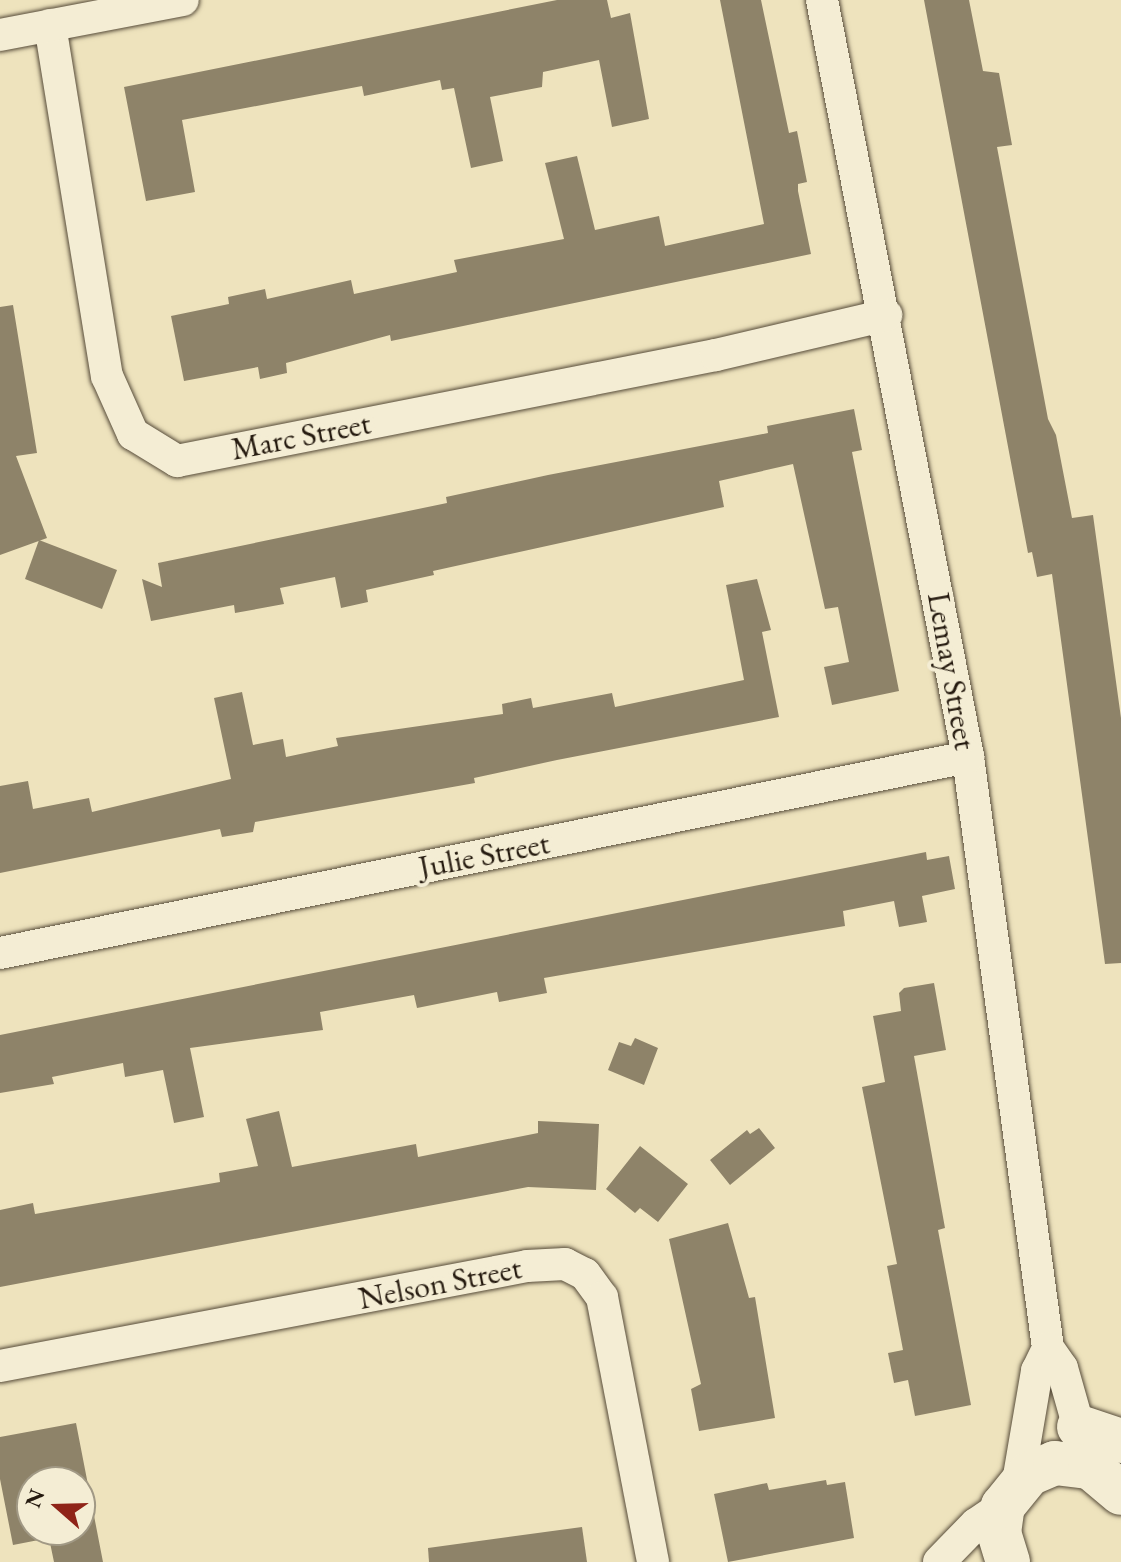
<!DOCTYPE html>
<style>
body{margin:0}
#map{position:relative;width:1121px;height:1562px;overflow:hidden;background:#eee3bd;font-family:"EB Garamond",serif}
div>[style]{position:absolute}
.building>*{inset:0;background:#8e8369}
.roads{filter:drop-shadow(0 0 2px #574c3a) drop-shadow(0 0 2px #574c3a)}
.street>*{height:32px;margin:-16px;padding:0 16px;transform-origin:16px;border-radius:16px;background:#f4edd4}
.secondary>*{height:44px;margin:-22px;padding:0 22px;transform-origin:22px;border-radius:22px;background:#f4edd4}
span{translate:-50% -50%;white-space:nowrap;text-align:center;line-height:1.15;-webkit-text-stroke:8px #f4edd4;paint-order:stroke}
.street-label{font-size:32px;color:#251a0f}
.north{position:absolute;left:16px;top:1466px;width:80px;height:80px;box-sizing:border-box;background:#f4edd4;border:2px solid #a19985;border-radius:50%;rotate:290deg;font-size:22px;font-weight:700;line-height:32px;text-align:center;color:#251a0f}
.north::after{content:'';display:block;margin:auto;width:28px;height:36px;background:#8f2418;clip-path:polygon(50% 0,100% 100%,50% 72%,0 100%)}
</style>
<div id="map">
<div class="building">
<i style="clip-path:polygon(557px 0,607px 0,611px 18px,630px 13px,649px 119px,612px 127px,599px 60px,543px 72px,542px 87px,490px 97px,503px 161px,471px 168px,454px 88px,442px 90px,440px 80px,364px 96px,362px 86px,182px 120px,195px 192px,146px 201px,124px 87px)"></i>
<i style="clip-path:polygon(720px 0,761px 0,789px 133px,797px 131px,807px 182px,798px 184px,798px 191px,811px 254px,391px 341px,390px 335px,286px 363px,287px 373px,260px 379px,258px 367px,184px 381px,171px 316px,229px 304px,228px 297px,265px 289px,267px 299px,351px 280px,354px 294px,457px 272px,454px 260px,564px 239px,545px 163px,577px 156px,595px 230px,659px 216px,665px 246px,764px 224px)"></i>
<i style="clip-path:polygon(924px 0,969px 0,983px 71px,999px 73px,1012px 145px,997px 147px,1048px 419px,1056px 435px,1072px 518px,1093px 515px,1121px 718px,1121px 963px,1105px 964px,1052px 574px,1037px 577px,1032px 552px,1028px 553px)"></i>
<i style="clip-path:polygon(13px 305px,37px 453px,16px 456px,47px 538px,0 555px,0 307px)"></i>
<i style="clip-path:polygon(854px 409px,862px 450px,852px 452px,899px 691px,832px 705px,824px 667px,849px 662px,838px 607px,825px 609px,793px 464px,719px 481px,724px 507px,433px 571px,434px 575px,366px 590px,368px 602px,341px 608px,335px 577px,280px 588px,284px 604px,235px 613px,234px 605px,151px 621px,142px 579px,162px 587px,158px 563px,447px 503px,446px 497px,548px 475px,768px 433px,767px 426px)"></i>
<i style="clip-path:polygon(39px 540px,117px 570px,102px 609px,25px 579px)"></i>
<i style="clip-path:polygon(757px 579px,771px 630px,762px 632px,779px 717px,557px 760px,474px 778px,475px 783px,255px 822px,253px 832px,222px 837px,220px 829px,0 873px,0 786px,28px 781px,33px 809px,89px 798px,92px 812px,231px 779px,214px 698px,242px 692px,253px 745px,283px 739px,286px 757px,338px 746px,336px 738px,503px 714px,502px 704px,531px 698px,533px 708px,612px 693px,615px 707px,744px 680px,726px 585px)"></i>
<i style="clip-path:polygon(926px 852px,927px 860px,949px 856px,955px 889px,922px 896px,927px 922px,899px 927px,894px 901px,843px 911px,845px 926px,544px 978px,547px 993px,499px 1002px,497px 992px,417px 1008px,414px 995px,320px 1012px,323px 1030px,190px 1048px,204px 1117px,174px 1123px,163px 1070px,125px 1077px,123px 1063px,52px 1077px,54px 1084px,0 1093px,0 1035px)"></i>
<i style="clip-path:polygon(934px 983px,946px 1050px,914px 1056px,945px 1228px,938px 1230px,971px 1405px,915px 1416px,908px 1380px,894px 1383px,888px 1353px,903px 1350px,887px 1266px,897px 1264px,862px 1087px,885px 1082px,873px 1016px,901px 1011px,899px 993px,904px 988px)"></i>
<i style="clip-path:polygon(635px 1038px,658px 1048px,644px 1085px,608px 1070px,619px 1042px,631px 1046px)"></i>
<i style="clip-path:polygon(279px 1111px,292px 1167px,416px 1144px,418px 1157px,538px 1133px,538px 1121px,599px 1124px,596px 1190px,528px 1187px,0 1287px,0 1210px,33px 1203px,35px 1214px,220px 1182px,219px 1173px,258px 1166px,246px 1119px)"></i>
<i style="clip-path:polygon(759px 1128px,775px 1148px,730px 1185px,710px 1160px,747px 1130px,750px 1134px)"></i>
<i style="clip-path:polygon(640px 1146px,688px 1184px,658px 1222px,640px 1208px,635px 1213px,606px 1189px)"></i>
<i style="clip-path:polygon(728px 1223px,749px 1298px,755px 1297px,775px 1418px,699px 1431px,691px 1389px,701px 1384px,669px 1239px)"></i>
<i style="clip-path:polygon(evenodd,76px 1423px,103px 1562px,54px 1562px,49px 1538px,13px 1545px,0 1479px,0 1437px,76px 1423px,32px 1482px,80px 1482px,80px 1530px,32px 1530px,32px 1482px)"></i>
<i style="clip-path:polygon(826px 1480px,827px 1485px,845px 1482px,854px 1538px,728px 1562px,714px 1494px,767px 1483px,769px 1490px)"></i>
<i style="clip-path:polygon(582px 1527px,587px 1562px,429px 1562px,428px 1548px)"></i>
</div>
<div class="roads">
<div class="street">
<i style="left:822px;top:0;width:771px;rotate:79.08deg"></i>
<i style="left:968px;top:757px;width:596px;rotate:82.29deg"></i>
<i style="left:1048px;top:1348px;width:24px;rotate:55deg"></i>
<i style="left:1062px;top:1368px;width:81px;rotate:74.2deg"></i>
<i style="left:50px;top:25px;width:356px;rotate:80.8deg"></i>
<i style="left:107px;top:376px;width:64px;rotate:65.9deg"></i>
<i style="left:133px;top:434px;width:52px;rotate:31.5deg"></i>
<i style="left:177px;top:461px;width:549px;rotate:-11.13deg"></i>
<i style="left:716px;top:355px;width:175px;rotate:-13.2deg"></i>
<i style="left:0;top:35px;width:186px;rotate:-10.8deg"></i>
<i style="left:0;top:953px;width:988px;rotate:-11.45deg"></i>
<i style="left:0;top:1366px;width:536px;rotate:-10.74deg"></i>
<i style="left:527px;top:1266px;width:38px;rotate:-3deg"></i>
<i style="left:565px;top:1264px;width:22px;rotate:27deg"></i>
<i style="left:585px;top:1274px;width:29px;rotate:54deg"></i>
<i style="left:602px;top:1297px;width:270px;rotate:79.1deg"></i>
<i style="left:1018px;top:1482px;width:113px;rotate:-80.3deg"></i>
<i style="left:1037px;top:1371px;width:25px;rotate:-64deg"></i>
<i style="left:939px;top:1562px;width:53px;rotate:-45.8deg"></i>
<i style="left:976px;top:1524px;width:32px;rotate:-34deg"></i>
</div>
<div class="secondary">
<i style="left:1079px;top:1427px;width:44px;rotate:18.4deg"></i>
<i style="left:1008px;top:1562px;width:30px;rotate:-107deg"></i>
<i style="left:999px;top:1533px;width:27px;rotate:-82deg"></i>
<i style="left:1003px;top:1506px;width:41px;rotate:-50.9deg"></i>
<i style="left:1029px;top:1474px;width:28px;rotate:-23deg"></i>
<i style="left:1055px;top:1463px;width:35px;rotate:7deg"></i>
<i style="left:1090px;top:1467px;width:40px;rotate:40deg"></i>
</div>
</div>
<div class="street-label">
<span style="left:301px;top:436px;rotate:-11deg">Marc Street</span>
<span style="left:952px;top:671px;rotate:80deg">Lemay Street</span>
<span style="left:484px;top:855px;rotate:-11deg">Julie Street</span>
<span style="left:440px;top:1283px;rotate:-11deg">Nelson Street</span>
</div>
<div class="north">N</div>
</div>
